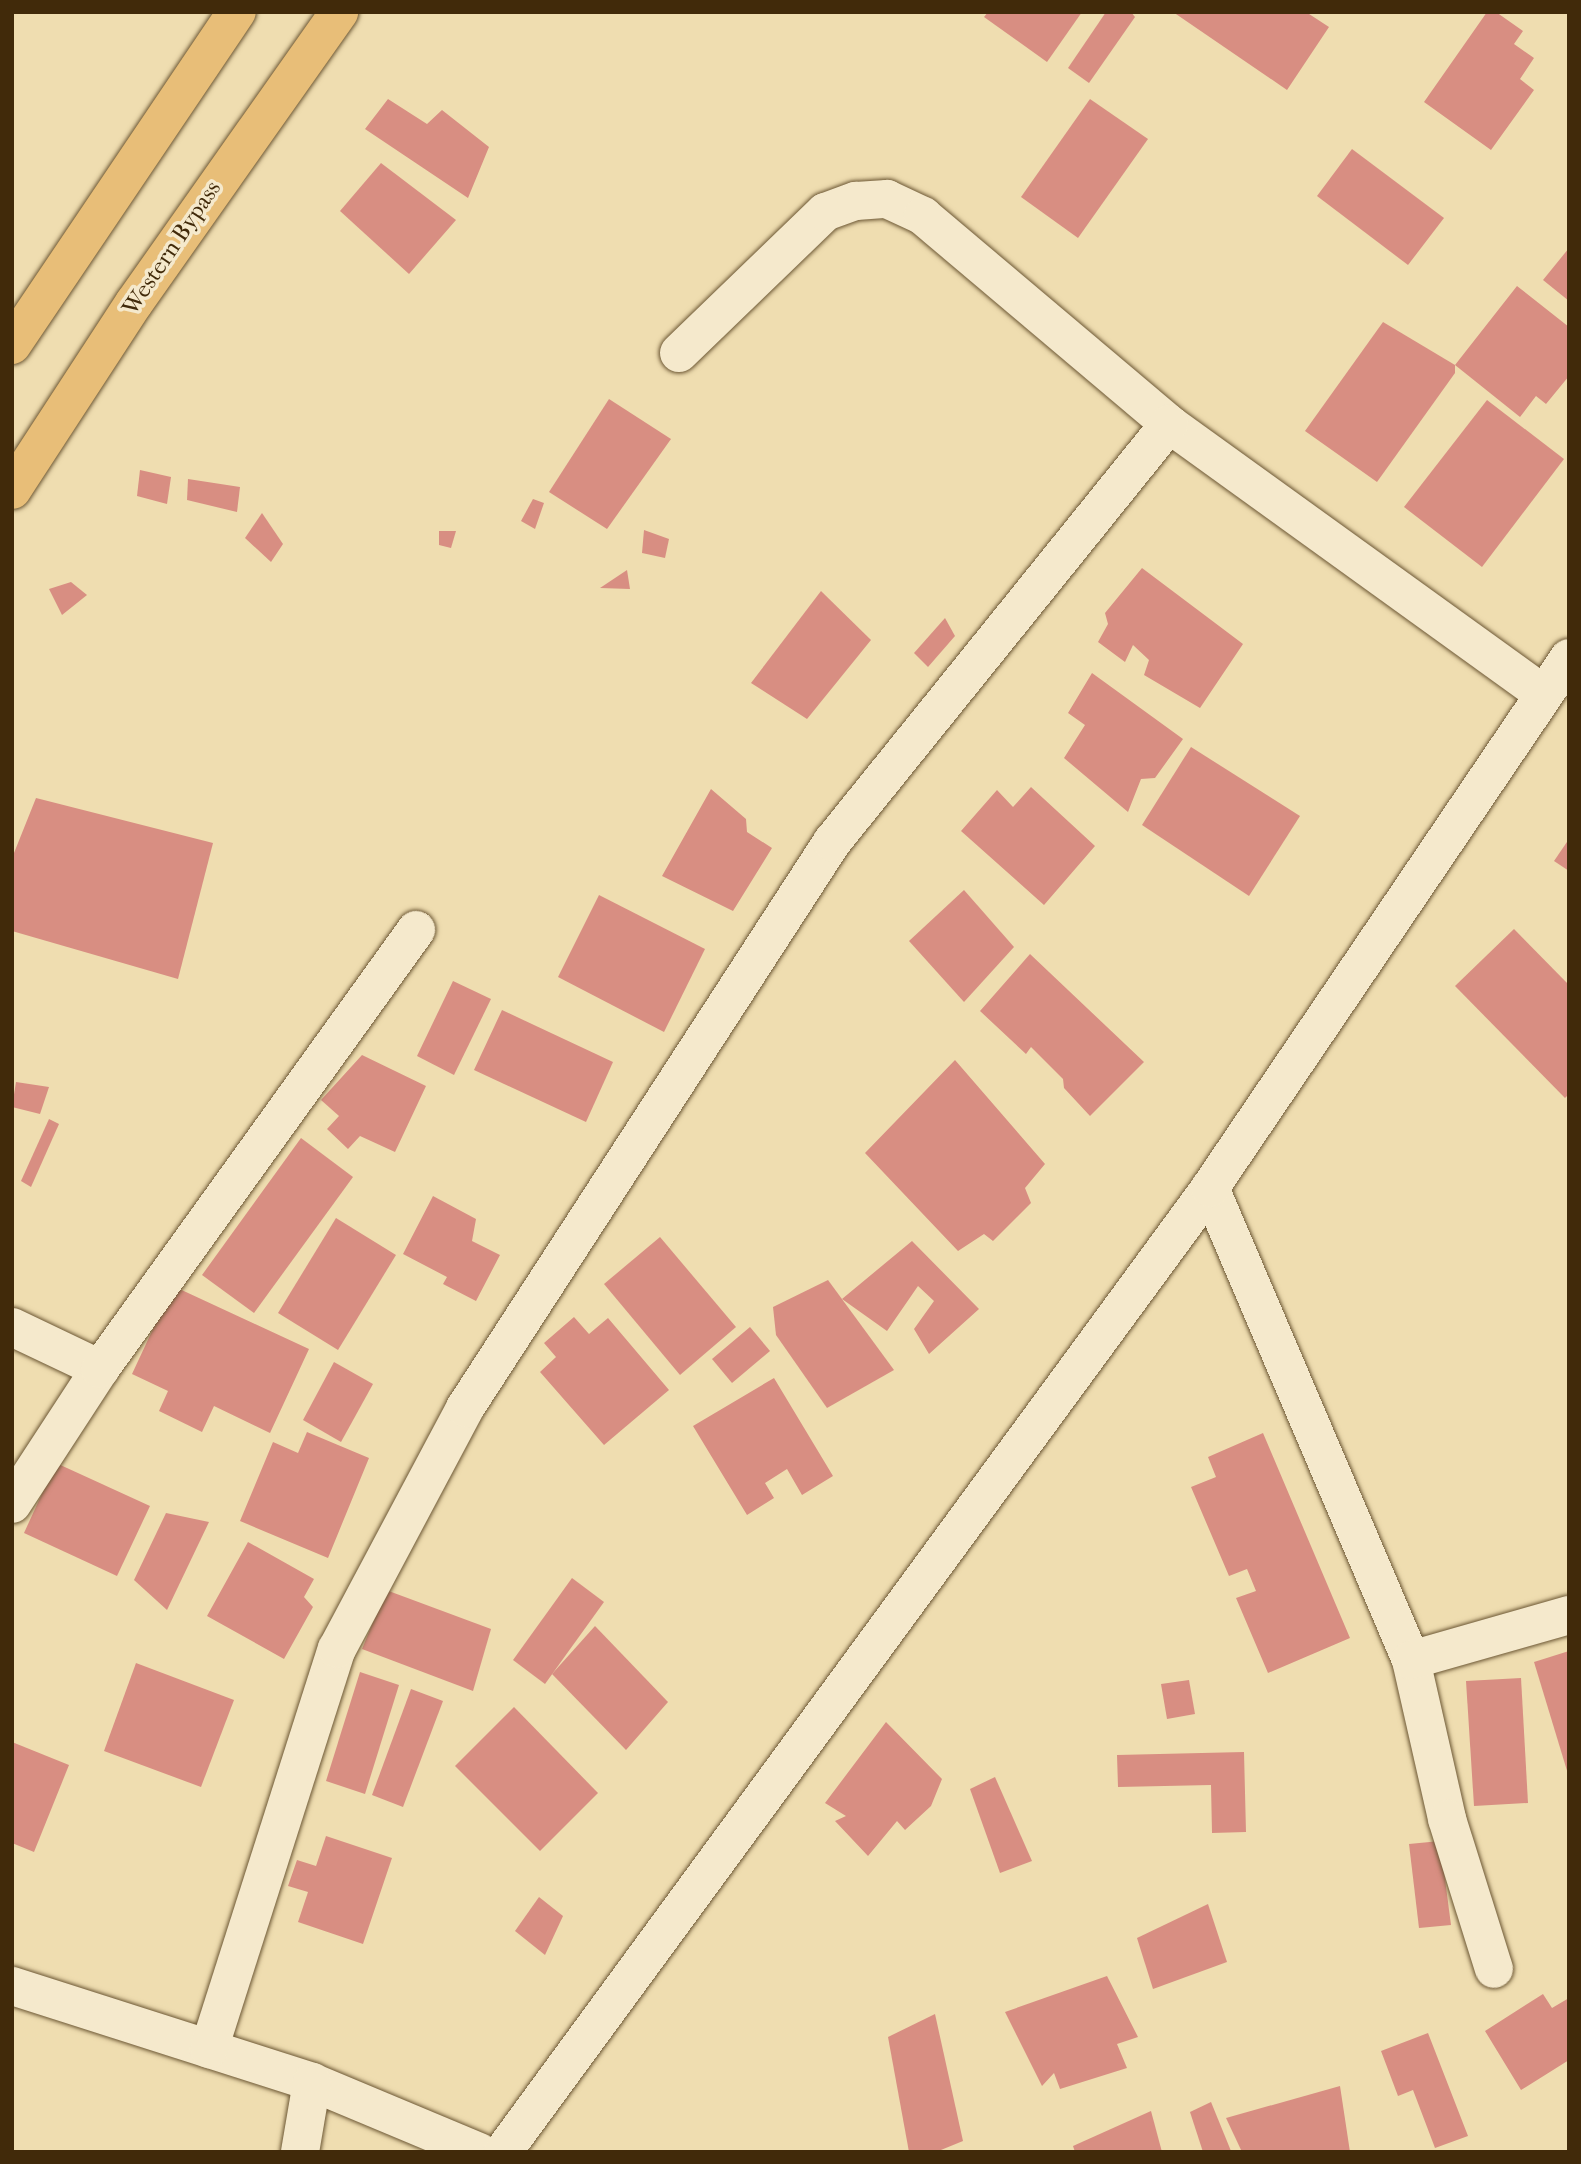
<!DOCTYPE html>
<style>
body{margin:0}
#map{position:relative;width:1581px;height:2164px;overflow:hidden;background:#efddb0;font-family:"IM FELL French Canon",serif}
div>[style]{position:absolute}
.building>*{inset:0;background:#d88e82}
.roads{filter:drop-shadow(0 0 2px #6c5734) drop-shadow(0 0 2px #6c5734)}
.street>*{height:38px;margin:-19px;padding:0 19px;transform-origin:19px;border-radius:19px;background:#f5e9cc}
.primary>*{height:38px;margin:-19px;padding:0 19px;transform-origin:19px;border-radius:19px;background:#e8be78}
span{translate:-50% -50%;white-space:nowrap;text-align:center;line-height:1.15;-webkit-text-stroke:7px #f5e9cc;paint-order:stroke}
.street-label{font-size:23px;color:#412a0a}
.frame{position:absolute;inset:0;border:14px solid #412a0a;pointer-events:none}
</style>
<div id="map">
<div class="building">
<i style="clip-path:polygon(988px 12px,1082px 12px,1047px 62px,984px 17px)"></i>
<i style="clip-path:polygon(1106px 12px,1131px 12px,1135px 17px,1089px 83px,1068px 68px)"></i>
<i style="clip-path:polygon(1173px 12px,1306px 12px,1329px 27px,1287px 90px)"></i>
<i style="clip-path:polygon(1487px 12px,1496px 12px,1523px 31px,1514px 44px,1534px 58px,1520px 79px,1534px 90px,1491px 150px,1424px 102px)"></i>
<i style="clip-path:polygon(388px 99px,427px 124px,442px 110px,489px 147px,468px 198px,365px 129px)"></i>
<i style="clip-path:polygon(1090px 99px,1148px 139px,1078px 238px,1021px 197px)"></i>
<i style="clip-path:polygon(1352px 149px,1444px 218px,1408px 265px,1317px 196px)"></i>
<i style="clip-path:polygon(381px 163px,456px 220px,409px 274px,340px 211px)"></i>
<i style="clip-path:polygon(1569px 248px,1569px 301px,1543px 280px)"></i>
<i style="clip-path:polygon(1517px 286px,1569px 327px,1569px 376px,1546px 404px,1536px 396px,1520px 417px,1455px 365px)"></i>
<i style="clip-path:polygon(1383px 322px,1455px 365px,1455px 373px,1377px 482px,1305px 431px)"></i>
<i style="clip-path:polygon(609px 399px,671px 439px,607px 529px,549px 492px)"></i>
<i style="clip-path:polygon(1487px 400px,1564px 459px,1482px 567px,1404px 507px)"></i>
<i style="clip-path:polygon(140px 470px,171px 477px,167px 504px,137px 496px)"></i>
<i style="clip-path:polygon(188px 479px,240px 487px,237px 512px,187px 500px)"></i>
<i style="clip-path:polygon(533px 499px,544px 503px,535px 529px,521px 521px)"></i>
<i style="clip-path:polygon(262px 513px,283px 544px,271px 562px,245px 538px)"></i>
<i style="clip-path:polygon(644px 530px,669px 539px,665px 558px,642px 553px)"></i>
<i style="clip-path:polygon(439px 531px,456px 531px,451px 548px,439px 545px)"></i>
<i style="clip-path:polygon(1142px 568px,1243px 644px,1200px 708px,1144px 675px,1149px 660px,1133px 645px,1125px 662px,1098px 642px,1108px 624px,1105px 613px)"></i>
<i style="clip-path:polygon(627px 570px,630px 589px,600px 588px)"></i>
<i style="clip-path:polygon(71px 582px,87px 595px,62px 615px,49px 589px)"></i>
<i style="clip-path:polygon(821px 591px,871px 640px,807px 719px,751px 683px)"></i>
<i style="clip-path:polygon(945px 618px,955px 636px,928px 667px,914px 653px)"></i>
<i style="clip-path:polygon(1092px 673px,1183px 739px,1155px 778px,1141px 779px,1128px 812px,1064px 758px,1085px 725px,1068px 713px)"></i>
<i style="clip-path:polygon(1191px 747px,1300px 816px,1249px 896px,1142px 825px)"></i>
<i style="clip-path:polygon(1031px 787px,1095px 846px,1044px 905px,961px 831px,997px 790px,1013px 807px)"></i>
<i style="clip-path:polygon(711px 789px,746px 819px,747px 832px,772px 848px,733px 911px,662px 876px)"></i>
<i style="clip-path:polygon(36px 798px,213px 843px,178px 979px,12px 931px,12px 858px)"></i>
<i style="clip-path:polygon(1569px 839px,1569px 871px,1554px 861px)"></i>
<i style="clip-path:polygon(964px 890px,1014px 947px,964px 1002px,909px 941px)"></i>
<i style="clip-path:polygon(599px 895px,705px 949px,664px 1032px,558px 977px)"></i>
<i style="clip-path:polygon(1514px 929px,1569px 985px,1569px 1094px,1565px 1098px,1455px 986px)"></i>
<i style="clip-path:polygon(1030px 954px,1144px 1062px,1090px 1116px,1064px 1088px,1063px 1079px,1031px 1047px,1026px 1054px,980px 1011px)"></i>
<i style="clip-path:polygon(453px 981px,491px 999px,454px 1075px,417px 1056px)"></i>
<i style="clip-path:polygon(502px 1010px,613px 1062px,586px 1122px,474px 1070px)"></i>
<i style="clip-path:polygon(362px 1055px,426px 1086px,395px 1152px,360px 1136px,348px 1149px,327px 1129px,339px 1116px,321px 1100px)"></i>
<i style="clip-path:polygon(955px 1060px,1045px 1164px,1025px 1188px,1031px 1203px,993px 1241px,984px 1234px,958px 1251px,865px 1153px)"></i>
<i style="clip-path:polygon(16px 1082px,49px 1087px,40px 1114px,12px 1107px)"></i>
<i style="clip-path:polygon(49px 1119px,59px 1124px,31px 1187px,21px 1181px)"></i>
<i style="clip-path:polygon(301px 1138px,353px 1177px,254px 1313px,202px 1275px)"></i>
<i style="clip-path:polygon(433px 1196px,476px 1219px,472px 1241px,500px 1255px,476px 1301px,443px 1284px,447px 1277px,403px 1254px)"></i>
<i style="clip-path:polygon(336px 1218px,396px 1255px,338px 1350px,278px 1313px)"></i>
<i style="clip-path:polygon(660px 1237px,736px 1327px,680px 1375px,604px 1284px)"></i>
<i style="clip-path:polygon(912px 1241px,979px 1309px,929px 1354px,914px 1329px,934px 1301px,918px 1286px,887px 1331px,842px 1299px)"></i>
<i style="clip-path:polygon(828px 1280px,894px 1370px,827px 1408px,776px 1335px,773px 1307px)"></i>
<i style="clip-path:polygon(173px 1286px,309px 1349px,270px 1433px,214px 1406px,202px 1432px,159px 1411px,168px 1391px,132px 1374px)"></i>
<i style="clip-path:polygon(574px 1317px,589px 1334px,608px 1318px,669px 1390px,604px 1445px,540px 1372px,556px 1357px,544px 1343px)"></i>
<i style="clip-path:polygon(750px 1327px,770px 1351px,732px 1383px,712px 1359px)"></i>
<i style="clip-path:polygon(334px 1362px,373px 1384px,341px 1442px,303px 1420px)"></i>
<i style="clip-path:polygon(774px 1378px,833px 1476px,802px 1495px,787px 1469px,765px 1483px,774px 1498px,747px 1515px,693px 1426px)"></i>
<i style="clip-path:polygon(307px 1432px,369px 1458px,328px 1558px,240px 1521px,273px 1442px,298px 1453px)"></i>
<i style="clip-path:polygon(1263px 1433px,1350px 1638px,1268px 1673px,1236px 1598px,1256px 1591px,1247px 1569px,1229px 1576px,1191px 1487px,1216px 1477px,1208px 1457px)"></i>
<i style="clip-path:polygon(56px 1463px,150px 1506px,117px 1576px,24px 1533px)"></i>
<i style="clip-path:polygon(166px 1513px,209px 1522px,167px 1610px,134px 1580px)"></i>
<i style="clip-path:polygon(248px 1542px,314px 1579px,304px 1597px,313px 1607px,284px 1659px,207px 1616px)"></i>
<i style="clip-path:polygon(572px 1578px,604px 1602px,545px 1684px,513px 1660px)"></i>
<i style="clip-path:polygon(386px 1590px,491px 1629px,473px 1691px,362px 1649px)"></i>
<i style="clip-path:polygon(595px 1626px,668px 1702px,626px 1750px,552px 1674px)"></i>
<i style="clip-path:polygon(1569px 1651px,1569px 1773px,1568px 1774px,1534px 1662px)"></i>
<i style="clip-path:polygon(136px 1663px,234px 1700px,201px 1787px,104px 1751px)"></i>
<i style="clip-path:polygon(360px 1672px,399px 1685px,365px 1794px,326px 1781px)"></i>
<i style="clip-path:polygon(1521px 1678px,1528px 1803px,1474px 1806px,1466px 1681px)"></i>
<i style="clip-path:polygon(1189px 1680px,1195px 1714px,1167px 1719px,1161px 1684px)"></i>
<i style="clip-path:polygon(411px 1689px,443px 1701px,403px 1807px,372px 1795px)"></i>
<i style="clip-path:polygon(514px 1707px,598px 1793px,540px 1851px,455px 1766px)"></i>
<i style="clip-path:polygon(886px 1722px,942px 1779px,931px 1806px,905px 1830px,897px 1821px,868px 1856px,835px 1821px,846px 1816px,825px 1803px)"></i>
<i style="clip-path:polygon(12px 1742px,69px 1765px,34px 1852px,12px 1843px)"></i>
<i style="clip-path:polygon(1244px 1752px,1246px 1832px,1212px 1833px,1211px 1785px,1118px 1787px,1117px 1755px)"></i>
<i style="clip-path:polygon(995px 1777px,1032px 1861px,1000px 1873px,970px 1789px)"></i>
<i style="clip-path:polygon(326px 1836px,392px 1858px,363px 1944px,298px 1922px,308px 1892px,288px 1886px,297px 1860px,316px 1866px)"></i>
<i style="clip-path:polygon(1440px 1841px,1451px 1925px,1419px 1928px,1409px 1844px)"></i>
<i style="clip-path:polygon(539px 1897px,563px 1916px,545px 1955px,515px 1931px)"></i>
<i style="clip-path:polygon(1208px 1904px,1227px 1962px,1153px 1989px,1137px 1938px)"></i>
<i style="clip-path:polygon(1107px 1976px,1138px 2037px,1117px 2044px,1127px 2068px,1060px 2089px,1054px 2073px,1042px 2086px,1005px 2012px)"></i>
<i style="clip-path:polygon(1543px 1994px,1552px 2008px,1569px 1998px,1569px 2060px,1521px 2090px,1485px 2031px)"></i>
<i style="clip-path:polygon(935px 2014px,963px 2141px,936px 2152px,909px 2152px,888px 2037px)"></i>
<i style="clip-path:polygon(1428px 2033px,1468px 2136px,1435px 2148px,1413px 2090px,1398px 2096px,1381px 2051px)"></i>
<i style="clip-path:polygon(1340px 2086px,1350px 2152px,1242px 2152px,1226px 2118px)"></i>
<i style="clip-path:polygon(1211px 2102px,1231px 2151px,1203px 2152px,1190px 2112px)"></i>
<i style="clip-path:polygon(1151px 2111px,1162px 2152px,1075px 2152px,1073px 2146px)"></i>
</div>
<div class="roads">
<div class="street">
<i style="left:679px;top:353px;width:203px;rotate:-44deg"></i>
<i style="left:825px;top:212px;width:33px;rotate:-20deg"></i>
<i style="left:856px;top:201px;width:31px;rotate:-4deg"></i>
<i style="left:887px;top:199px;width:40px;rotate:25deg"></i>
<i style="left:923px;top:216px;width:322px;rotate:40.2deg"></i>
<i style="left:1169px;top:424px;width:462px;rotate:35.8deg"></i>
<i style="left:1210px;top:1188px;width:513px;rotate:66.93deg"></i>
<i style="left:1411px;top:1660px;width:163px;rotate:77.2deg"></i>
<i style="left:1447px;top:1819px;width:157px;rotate:72.6deg"></i>
<i style="left:12px;top:1327px;width:98px;rotate:25.5deg"></i>
<i style="left:12px;top:1504px;width:161px;rotate:-56.9deg"></i>
<i style="left:100px;top:1369px;width:541px;rotate:-54.25deg"></i>
<i style="left:1411px;top:1660px;width:164px;rotate:-15.9deg"></i>
<i style="left:12px;top:1986px;width:315px;rotate:17.7deg"></i>
<i style="left:312px;top:2082px;width:181px;rotate:22.7deg"></i>
<i style="left:209px;top:2049px;width:420px;rotate:-72.3deg"></i>
<i style="left:337px;top:1649px;width:273px;rotate:-62deg"></i>
<i style="left:465px;top:1408px;width:675px;rotate:-57.04deg"></i>
<i style="left:832px;top:842px;width:537px;rotate:-51.12deg"></i>
<i style="left:300px;top:2152px;width:71px;rotate:-80.3deg"></i>
<i style="left:503px;top:2152px;width:1195px;rotate:-53.74deg"></i>
<i style="left:1210px;top:1188px;width:640px;rotate:-55.89deg"></i>
</div>
<div class="primary">
<i style="left:12px;top:345px;width:402px;rotate:-56deg"></i>
<i style="left:12px;top:490px;width:223px;rotate:-56.9deg"></i>
<i style="left:134px;top:303px;width:356px;rotate:-54.8deg"></i>
</div>
</div>
<div class="street-label">
<span style="left:172px;top:248px;rotate:-56deg">Western Bypass</span>
</div>
<div class="frame"></div>
</div>
